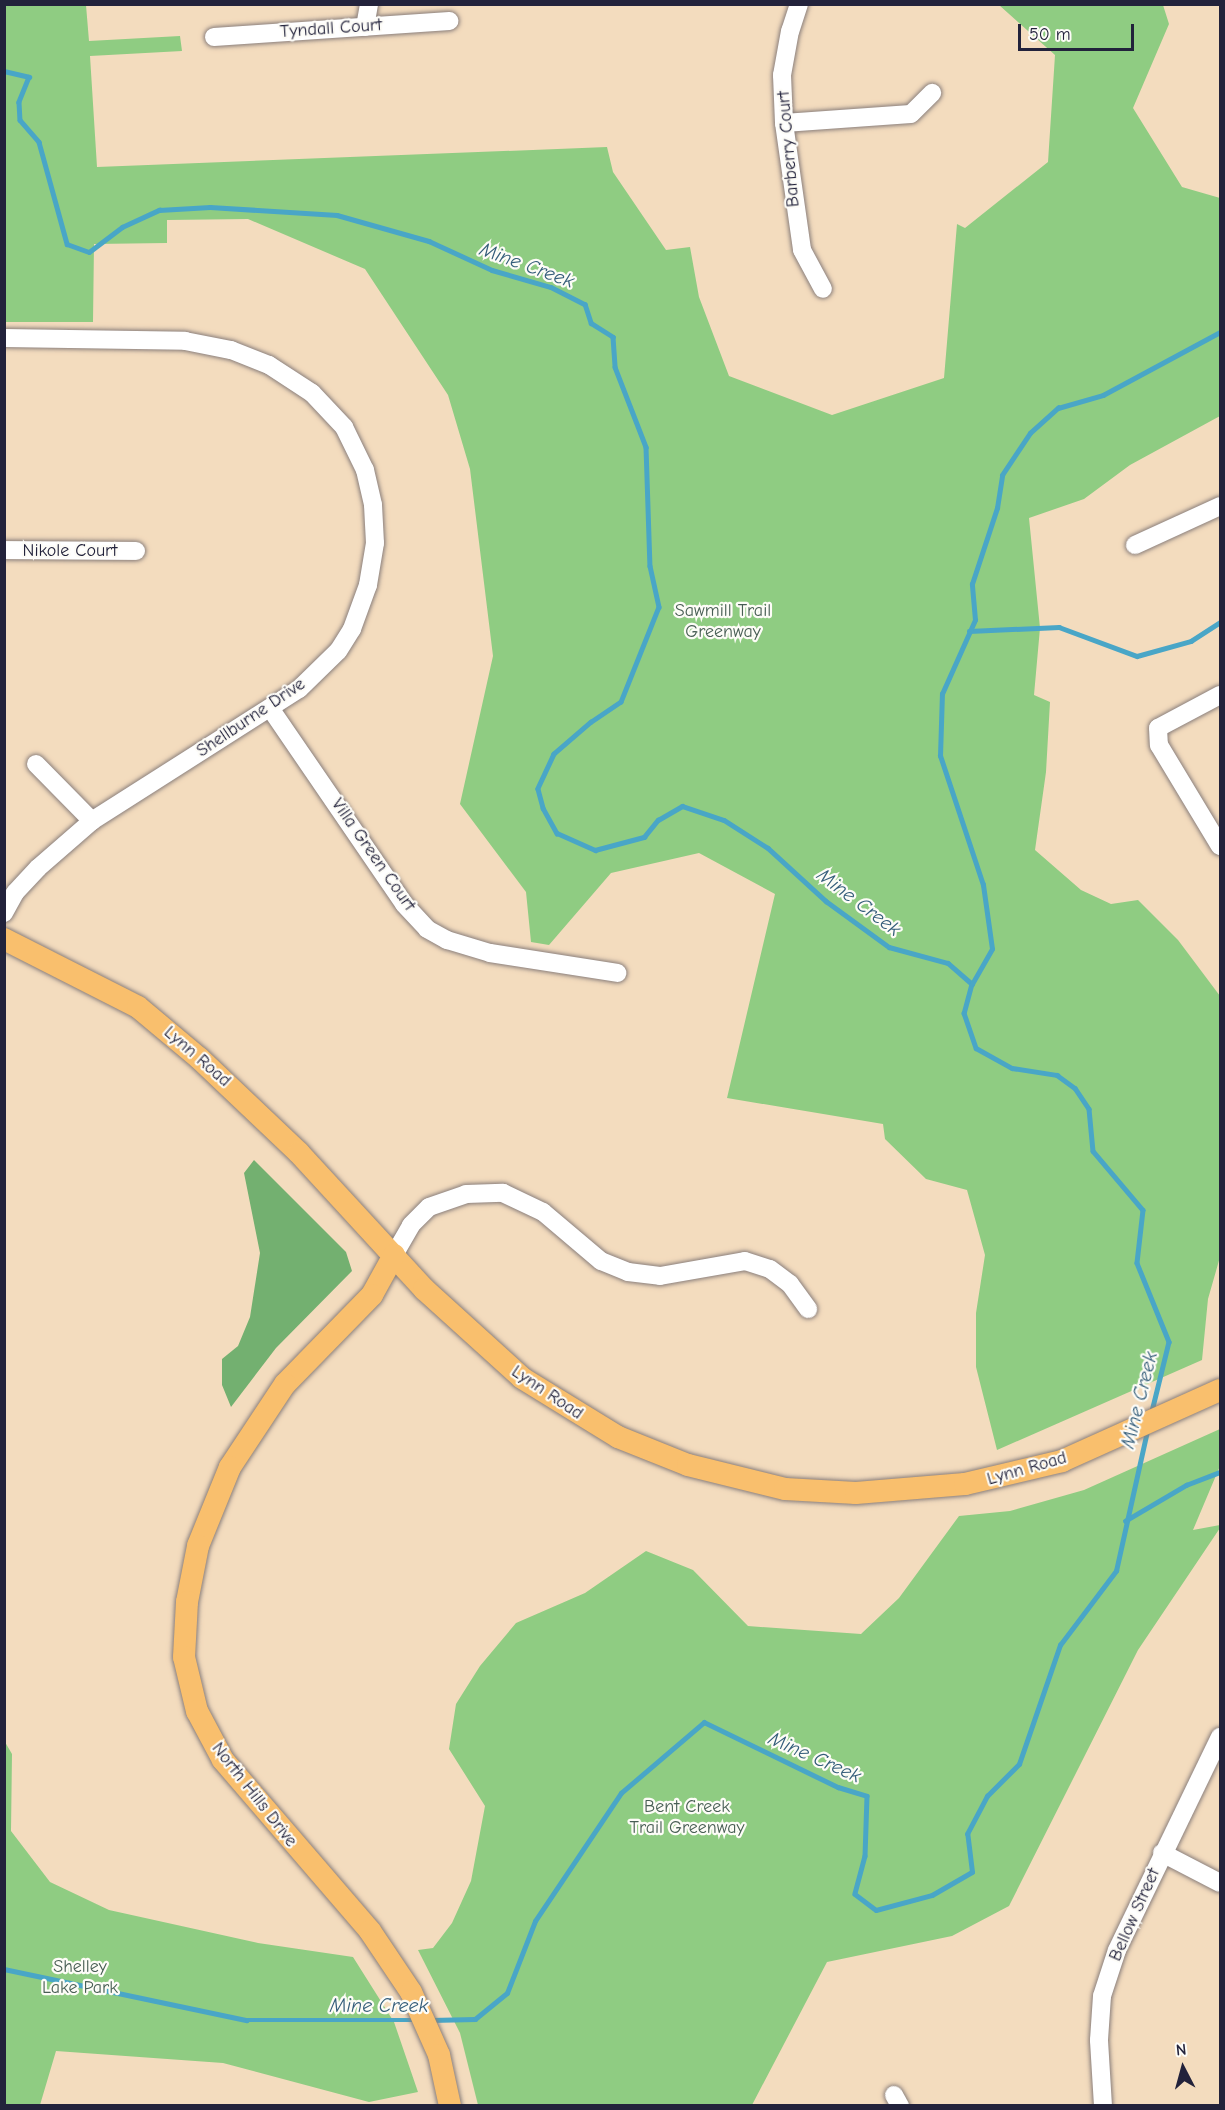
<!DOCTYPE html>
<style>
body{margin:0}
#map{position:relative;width:1225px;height:2110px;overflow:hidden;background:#f3dcbe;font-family:"Comic Neue",sans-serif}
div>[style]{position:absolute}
.green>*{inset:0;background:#8fcc82}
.forest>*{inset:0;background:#73b070}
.stream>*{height:4.5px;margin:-2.25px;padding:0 2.25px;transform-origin:2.25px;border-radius:2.25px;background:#49a6c7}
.roads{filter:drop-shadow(0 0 2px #8a7f7c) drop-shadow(0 0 2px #8a7f7c)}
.minor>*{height:18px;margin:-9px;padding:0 9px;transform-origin:9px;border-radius:9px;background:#fff}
.major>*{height:22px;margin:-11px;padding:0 11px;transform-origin:11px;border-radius:11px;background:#f9bf6d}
span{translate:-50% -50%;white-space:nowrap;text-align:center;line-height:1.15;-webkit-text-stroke:4.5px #fdfcf7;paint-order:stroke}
.street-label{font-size:18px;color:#22223b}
.park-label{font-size:18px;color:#485e54}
.water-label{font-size:20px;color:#345d7a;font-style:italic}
.frame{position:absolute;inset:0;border:6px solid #22223b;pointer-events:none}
.north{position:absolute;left:1153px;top:2038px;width:60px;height:60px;-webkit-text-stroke:4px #fdfcf7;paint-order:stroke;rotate:354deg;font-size:16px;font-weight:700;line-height:24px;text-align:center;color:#22223b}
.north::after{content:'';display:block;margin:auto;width:21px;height:27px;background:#22223b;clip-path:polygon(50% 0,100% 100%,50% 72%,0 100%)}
.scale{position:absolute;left:1018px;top:24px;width:116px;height:27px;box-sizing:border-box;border:3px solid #22223b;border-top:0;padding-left:8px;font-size:18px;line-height:21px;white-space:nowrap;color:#22223b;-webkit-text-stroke:4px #fdfcf7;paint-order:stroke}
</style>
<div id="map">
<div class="green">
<i style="clip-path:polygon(5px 4px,86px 5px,89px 41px,180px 36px,182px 51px,90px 56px,97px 167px,607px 147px,613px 172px,666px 250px,690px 247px,699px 297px,729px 376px,832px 415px,944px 378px,957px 224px,965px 228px,1048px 162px,1055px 55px,999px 5px,1163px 5px,1169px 24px,1133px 108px,1182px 187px,1220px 198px,1220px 416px,1130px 465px,1084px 499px,1029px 518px,1040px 628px,1034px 695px,1050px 702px,1046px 772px,1035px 850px,1081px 890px,1111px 904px,1138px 900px,1178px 940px,1220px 996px,1220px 1257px,1208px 1299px,1202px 1360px,997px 1450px,976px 1367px,976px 1313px,985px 1255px,967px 1190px,926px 1179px,885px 1139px,883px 1124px,727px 1098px,775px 894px,699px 853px,611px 873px,549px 945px,531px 942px,526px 892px,460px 804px,493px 656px,470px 469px,448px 395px,365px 269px,248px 219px,167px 220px,167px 243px,94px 244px,93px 322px,5px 322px)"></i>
<i style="clip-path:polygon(1220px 1429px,1220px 1466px,1193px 1530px,1220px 1525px,1220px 1528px,1138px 1650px,1009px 1906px,952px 1936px,827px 1962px,752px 2105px,478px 2105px,460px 2033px,418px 1950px,433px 1948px,452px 1923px,471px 1881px,485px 1806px,449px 1749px,456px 1704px,480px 1666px,516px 1623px,585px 1593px,646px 1551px,693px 1570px,748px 1626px,861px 1634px,899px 1598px,959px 1516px,1010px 1511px,1084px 1490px)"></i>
<i style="clip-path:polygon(5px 1742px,12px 1754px,11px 1831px,50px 1882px,109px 1910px,258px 1943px,353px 1957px,394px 2022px,418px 2092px,369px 2102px,223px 2063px,56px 2051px,40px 2105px,5px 2105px)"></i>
</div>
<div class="forest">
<i style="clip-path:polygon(254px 1160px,346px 1252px,352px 1271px,276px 1348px,231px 1407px,222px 1385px,222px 1359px,238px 1346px,250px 1317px,260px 1253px,244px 1173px)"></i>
</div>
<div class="stream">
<i style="left:4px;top:71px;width:26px;rotate:13deg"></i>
<i style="left:29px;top:77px;width:27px;rotate:112deg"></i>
<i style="left:19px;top:102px;width:18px;rotate:87deg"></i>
<i style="left:20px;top:120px;width:29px;rotate:49deg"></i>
<i style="left:39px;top:142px;width:106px;rotate:74.6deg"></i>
<i style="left:67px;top:244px;width:23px;rotate:20deg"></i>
<i style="left:89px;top:252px;width:41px;rotate:-37.1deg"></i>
<i style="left:122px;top:227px;width:41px;rotate:-24.7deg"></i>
<i style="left:159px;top:210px;width:51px;rotate:-3.4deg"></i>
<i style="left:210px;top:207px;width:127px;rotate:3.6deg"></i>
<i style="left:337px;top:215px;width:96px;rotate:15.8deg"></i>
<i style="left:429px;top:241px;width:69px;rotate:24.7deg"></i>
<i style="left:492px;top:270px;width:61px;rotate:16.1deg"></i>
<i style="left:551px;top:287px;width:38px;rotate:27deg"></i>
<i style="left:585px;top:304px;width:20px;rotate:72deg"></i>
<i style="left:591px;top:323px;width:26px;rotate:32deg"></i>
<i style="left:613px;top:337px;width:30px;rotate:86deg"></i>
<i style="left:615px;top:367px;width:86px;rotate:68.8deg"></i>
<i style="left:646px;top:447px;width:119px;rotate:88.1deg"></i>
<i style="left:650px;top:566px;width:42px;rotate:77.6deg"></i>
<i style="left:659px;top:607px;width:102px;rotate:111.8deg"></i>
<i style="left:621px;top:702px;width:36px;rotate:146deg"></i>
<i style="left:591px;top:722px;width:49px;rotate:139.1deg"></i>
<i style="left:554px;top:754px;width:38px;rotate:115deg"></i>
<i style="left:538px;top:789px;width:20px;rotate:75deg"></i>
<i style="left:543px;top:808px;width:29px;rotate:61deg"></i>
<i style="left:557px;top:833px;width:42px;rotate:24.1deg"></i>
<i style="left:595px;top:850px;width:51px;rotate:-14.9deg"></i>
<i style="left:644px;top:837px;width:22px;rotate:-51deg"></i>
<i style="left:658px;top:820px;width:28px;rotate:-30deg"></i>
<i style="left:682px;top:806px;width:44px;rotate:18.4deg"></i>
<i style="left:724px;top:820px;width:52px;rotate:32.5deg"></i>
<i style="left:768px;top:848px;width:79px;rotate:42.4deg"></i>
<i style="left:826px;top:901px;width:78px;rotate:36.1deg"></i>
<i style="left:889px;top:947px;width:61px;rotate:15.2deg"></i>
<i style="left:948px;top:963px;width:32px;rotate:41deg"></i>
<i style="left:972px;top:984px;width:30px;rotate:105deg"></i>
<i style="left:964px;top:1013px;width:37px;rotate:71deg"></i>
<i style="left:976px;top:1048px;width:41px;rotate:29.1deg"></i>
<i style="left:1012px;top:1068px;width:46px;rotate:8.8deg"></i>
<i style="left:1057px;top:1075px;width:22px;rotate:36deg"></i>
<i style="left:1075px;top:1088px;width:25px;rotate:56deg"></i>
<i style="left:1089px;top:1109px;width:42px;rotate:84.6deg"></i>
<i style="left:1093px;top:1151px;width:77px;rotate:49.7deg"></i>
<i style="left:1143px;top:1210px;width:53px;rotate:96.5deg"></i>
<i style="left:1137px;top:1263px;width:85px;rotate:67.9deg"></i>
<i style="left:1169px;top:1342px;width:71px;rotate:103.8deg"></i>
<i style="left:969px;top:631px;width:90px;rotate:-2.5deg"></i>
<i style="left:1059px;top:627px;width:83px;rotate:20.4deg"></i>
<i style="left:1137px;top:656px;width:56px;rotate:-15.5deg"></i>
<i style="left:1191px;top:641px;width:35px;rotate:-33deg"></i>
<i style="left:972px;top:984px;width:40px;rotate:-60.3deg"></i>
<i style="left:992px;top:949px;width:65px;rotate:-98deg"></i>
<i style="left:983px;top:885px;width:136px;rotate:-108.4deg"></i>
<i style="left:940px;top:756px;width:62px;rotate:-88.2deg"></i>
<i style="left:942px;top:694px;width:81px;rotate:-66deg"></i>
<i style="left:975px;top:620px;width:36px;rotate:-95deg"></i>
<i style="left:972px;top:584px;width:80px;rotate:-71.8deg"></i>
<i style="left:997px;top:508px;width:33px;rotate:-81deg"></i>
<i style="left:1002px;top:475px;width:50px;rotate:-56.3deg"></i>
<i style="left:1030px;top:433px;width:38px;rotate:-42deg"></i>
<i style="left:1058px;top:408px;width:47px;rotate:-16.1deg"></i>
<i style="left:1103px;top:395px;width:133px;rotate:-28.3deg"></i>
<i style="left:1125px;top:1521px;width:71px;rotate:-30.5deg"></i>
<i style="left:1186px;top:1485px;width:36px;rotate:-21deg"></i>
<i style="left:4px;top:1969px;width:248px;rotate:11.9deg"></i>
<i style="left:247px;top:2020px;width:169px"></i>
<i style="left:431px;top:2020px;width:44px;rotate:-1.3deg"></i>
<i style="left:475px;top:2019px;width:41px;rotate:-39.1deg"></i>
<i style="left:507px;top:1993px;width:77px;rotate:-68.7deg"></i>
<i style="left:535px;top:1921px;width:154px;rotate:-56.1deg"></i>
<i style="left:621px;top:1793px;width:109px;rotate:-40.5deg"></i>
<i style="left:704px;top:1722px;width:149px;rotate:25.9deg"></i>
<i style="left:838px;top:1787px;width:30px;rotate:17deg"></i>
<i style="left:867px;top:1796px;width:60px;rotate:91.9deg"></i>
<i style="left:865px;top:1856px;width:39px;rotate:105deg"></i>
<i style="left:855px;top:1894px;width:26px;rotate:37deg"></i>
<i style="left:876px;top:1910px;width:58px;rotate:-15deg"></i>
<i style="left:932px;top:1895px;width:46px;rotate:-29.9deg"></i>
<i style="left:972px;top:1872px;width:38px;rotate:-97deg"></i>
<i style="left:967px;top:1834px;width:43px;rotate:-62.2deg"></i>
<i style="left:987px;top:1796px;width:45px;rotate:-45deg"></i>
<i style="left:1019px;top:1764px;width:126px;rotate:-71deg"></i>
<i style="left:1060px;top:1645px;width:93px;rotate:-52.9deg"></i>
<i style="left:1116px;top:1571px;width:143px;rotate:-77.5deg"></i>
</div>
<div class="roads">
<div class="minor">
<i style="left:799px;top:4px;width:28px;rotate:108deg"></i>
<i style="left:790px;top:31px;width:45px;rotate:100.3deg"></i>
<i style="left:782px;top:75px;width:48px;rotate:87.6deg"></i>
<i style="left:784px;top:123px;width:128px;rotate:81.9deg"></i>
<i style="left:802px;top:250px;width:44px;rotate:61.7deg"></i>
<i style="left:365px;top:27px;width:23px;rotate:-80deg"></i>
<i style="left:214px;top:37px;width:236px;rotate:-3.9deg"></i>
<i style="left:784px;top:123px;width:127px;rotate:-4.1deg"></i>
<i style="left:911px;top:114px;width:30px;rotate:-45deg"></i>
<i style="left:4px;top:338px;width:181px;rotate:0.9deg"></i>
<i style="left:185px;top:341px;width:47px;rotate:11.1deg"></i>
<i style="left:231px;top:350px;width:41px;rotate:21.5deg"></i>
<i style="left:269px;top:365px;width:51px;rotate:33.1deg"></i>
<i style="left:312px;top:393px;width:47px;rotate:46.7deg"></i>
<i style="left:344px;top:427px;width:48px;rotate:64deg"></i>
<i style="left:365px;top:470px;width:36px;rotate:77deg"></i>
<i style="left:373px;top:505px;width:38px;rotate:87deg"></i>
<i style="left:375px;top:543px;width:43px;rotate:99.5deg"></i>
<i style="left:368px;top:585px;width:47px;rotate:110deg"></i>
<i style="left:352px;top:629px;width:26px;rotate:122deg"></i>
<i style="left:338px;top:651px;width:54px;rotate:135.7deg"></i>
<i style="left:299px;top:689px;width:246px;rotate:147.5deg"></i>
<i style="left:92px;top:821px;width:72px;rotate:139deg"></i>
<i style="left:38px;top:868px;width:34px;rotate:133deg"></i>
<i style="left:15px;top:893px;width:23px;rotate:119deg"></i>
<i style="left:1135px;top:545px;width:94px;rotate:-24.6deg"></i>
<i style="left:4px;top:550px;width:132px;rotate:0.4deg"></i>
<i style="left:1220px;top:695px;width:70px;rotate:152deg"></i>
<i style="left:1158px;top:728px;width:17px;rotate:87deg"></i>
<i style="left:1159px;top:745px;width:118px;rotate:58.9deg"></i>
<i style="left:270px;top:708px;width:237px;rotate:55.6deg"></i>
<i style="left:404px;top:904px;width:34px;rotate:47deg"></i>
<i style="left:427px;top:929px;width:23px;rotate:29deg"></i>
<i style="left:447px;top:940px;width:45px;rotate:16.8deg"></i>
<i style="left:490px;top:953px;width:129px;rotate:8.9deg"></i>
<i style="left:36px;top:764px;width:80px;rotate:45.5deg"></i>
<i style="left:394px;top:1255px;width:34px;rotate:-60deg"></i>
<i style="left:411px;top:1225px;width:25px;rotate:-45deg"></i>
<i style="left:429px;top:1207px;width:39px;rotate:-19deg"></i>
<i style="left:466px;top:1194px;width:37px;rotate:-2deg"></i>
<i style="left:503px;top:1193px;width:44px;rotate:25.4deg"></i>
<i style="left:543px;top:1212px;width:76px;rotate:40.2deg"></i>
<i style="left:601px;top:1261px;width:29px;rotate:22deg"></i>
<i style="left:628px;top:1272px;width:32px;rotate:7deg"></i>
<i style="left:660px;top:1276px;width:86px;rotate:-10deg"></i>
<i style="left:745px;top:1261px;width:26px;rotate:18deg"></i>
<i style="left:770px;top:1269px;width:25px;rotate:37deg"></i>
<i style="left:790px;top:1284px;width:31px;rotate:54deg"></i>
<i style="left:1162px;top:1853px;width:65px;rotate:27.3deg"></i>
<i style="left:894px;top:2095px;width:13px;rotate:61deg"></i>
<i style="left:1103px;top:2106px;width:66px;rotate:-93.5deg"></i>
<i style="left:1099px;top:2040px;width:44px;rotate:-86.1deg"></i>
<i style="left:1102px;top:1996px;width:48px;rotate:-71.9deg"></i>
<i style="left:1117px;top:1950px;width:237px;rotate:-64.2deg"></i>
</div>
<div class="major">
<i style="left:4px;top:939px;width:150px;rotate:26.9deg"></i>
<i style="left:138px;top:1007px;width:80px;rotate:39.9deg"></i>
<i style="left:199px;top:1058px;width:138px;rotate:43.5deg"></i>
<i style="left:299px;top:1153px;width:185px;rotate:47.4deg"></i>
<i style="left:424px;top:1289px;width:132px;rotate:42.2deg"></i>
<i style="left:522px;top:1378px;width:113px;rotate:31.6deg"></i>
<i style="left:618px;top:1437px;width:75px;rotate:21.8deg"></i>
<i style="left:688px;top:1465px;width:100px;rotate:13.9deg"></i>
<i style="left:785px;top:1489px;width:71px;rotate:3.2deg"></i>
<i style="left:856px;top:1493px;width:109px;rotate:-4.7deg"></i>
<i style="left:965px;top:1484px;width:100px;rotate:-13.3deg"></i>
<i style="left:1062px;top:1461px;width:173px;rotate:-24.2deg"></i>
<i style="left:394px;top:1255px;width:46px;rotate:118.8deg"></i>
<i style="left:372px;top:1295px;width:124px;rotate:134.3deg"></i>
<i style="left:285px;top:1384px;width:100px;rotate:123.5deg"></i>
<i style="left:230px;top:1467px;width:85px;rotate:112.1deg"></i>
<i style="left:198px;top:1546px;width:57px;rotate:101.1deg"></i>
<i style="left:187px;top:1602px;width:55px;rotate:93.1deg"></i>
<i style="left:184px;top:1657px;width:56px;rotate:76.5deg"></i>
<i style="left:197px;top:1711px;width:55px;rotate:62deg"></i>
<i style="left:223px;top:1760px;width:225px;rotate:49.3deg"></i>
<i style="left:370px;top:1931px;width:73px;rotate:56.1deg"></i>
<i style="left:411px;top:1992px;width:69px;rotate:66deg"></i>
<i style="left:439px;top:2055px;width:52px;rotate:77.8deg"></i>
</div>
</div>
<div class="street-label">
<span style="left:331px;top:29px;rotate:-4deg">Tyndall Court</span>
<span style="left:789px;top:149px;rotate:-95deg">Barberry Court</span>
<span style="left:70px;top:551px">Nikole Court</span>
<span style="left:251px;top:718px;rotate:-34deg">Shellburne Drive</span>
<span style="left:373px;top:855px;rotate:55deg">Villa Green Court</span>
<span style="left:197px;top:1057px;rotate:41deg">Lynn Road</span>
<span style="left:547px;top:1393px;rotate:34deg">Lynn Road</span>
<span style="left:1027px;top:1469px;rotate:-16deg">Lynn Road</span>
<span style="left:254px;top:1795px;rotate:52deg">North Hills Drive</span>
<span style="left:1135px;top:1915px;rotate:-66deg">Bellow Street</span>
</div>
<div class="park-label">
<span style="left:723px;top:622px">Sawmill Trail<br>Greenway</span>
<span style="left:687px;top:1818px">Bent Creek<br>Trail Greenway</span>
<span style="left:80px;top:1978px">Shelley<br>Lake Park</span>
</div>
<div class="water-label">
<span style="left:527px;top:265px;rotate:20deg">Mine Creek</span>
<span style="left:859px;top:902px;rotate:37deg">Mine Creek</span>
<span style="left:1139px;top:1400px;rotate:-76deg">Mine Creek</span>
<span style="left:815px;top:1757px;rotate:24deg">Mine Creek</span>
<span style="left:379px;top:2005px">Mine Creek</span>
</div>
<div class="frame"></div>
<div class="north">N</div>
<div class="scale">50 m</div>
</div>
